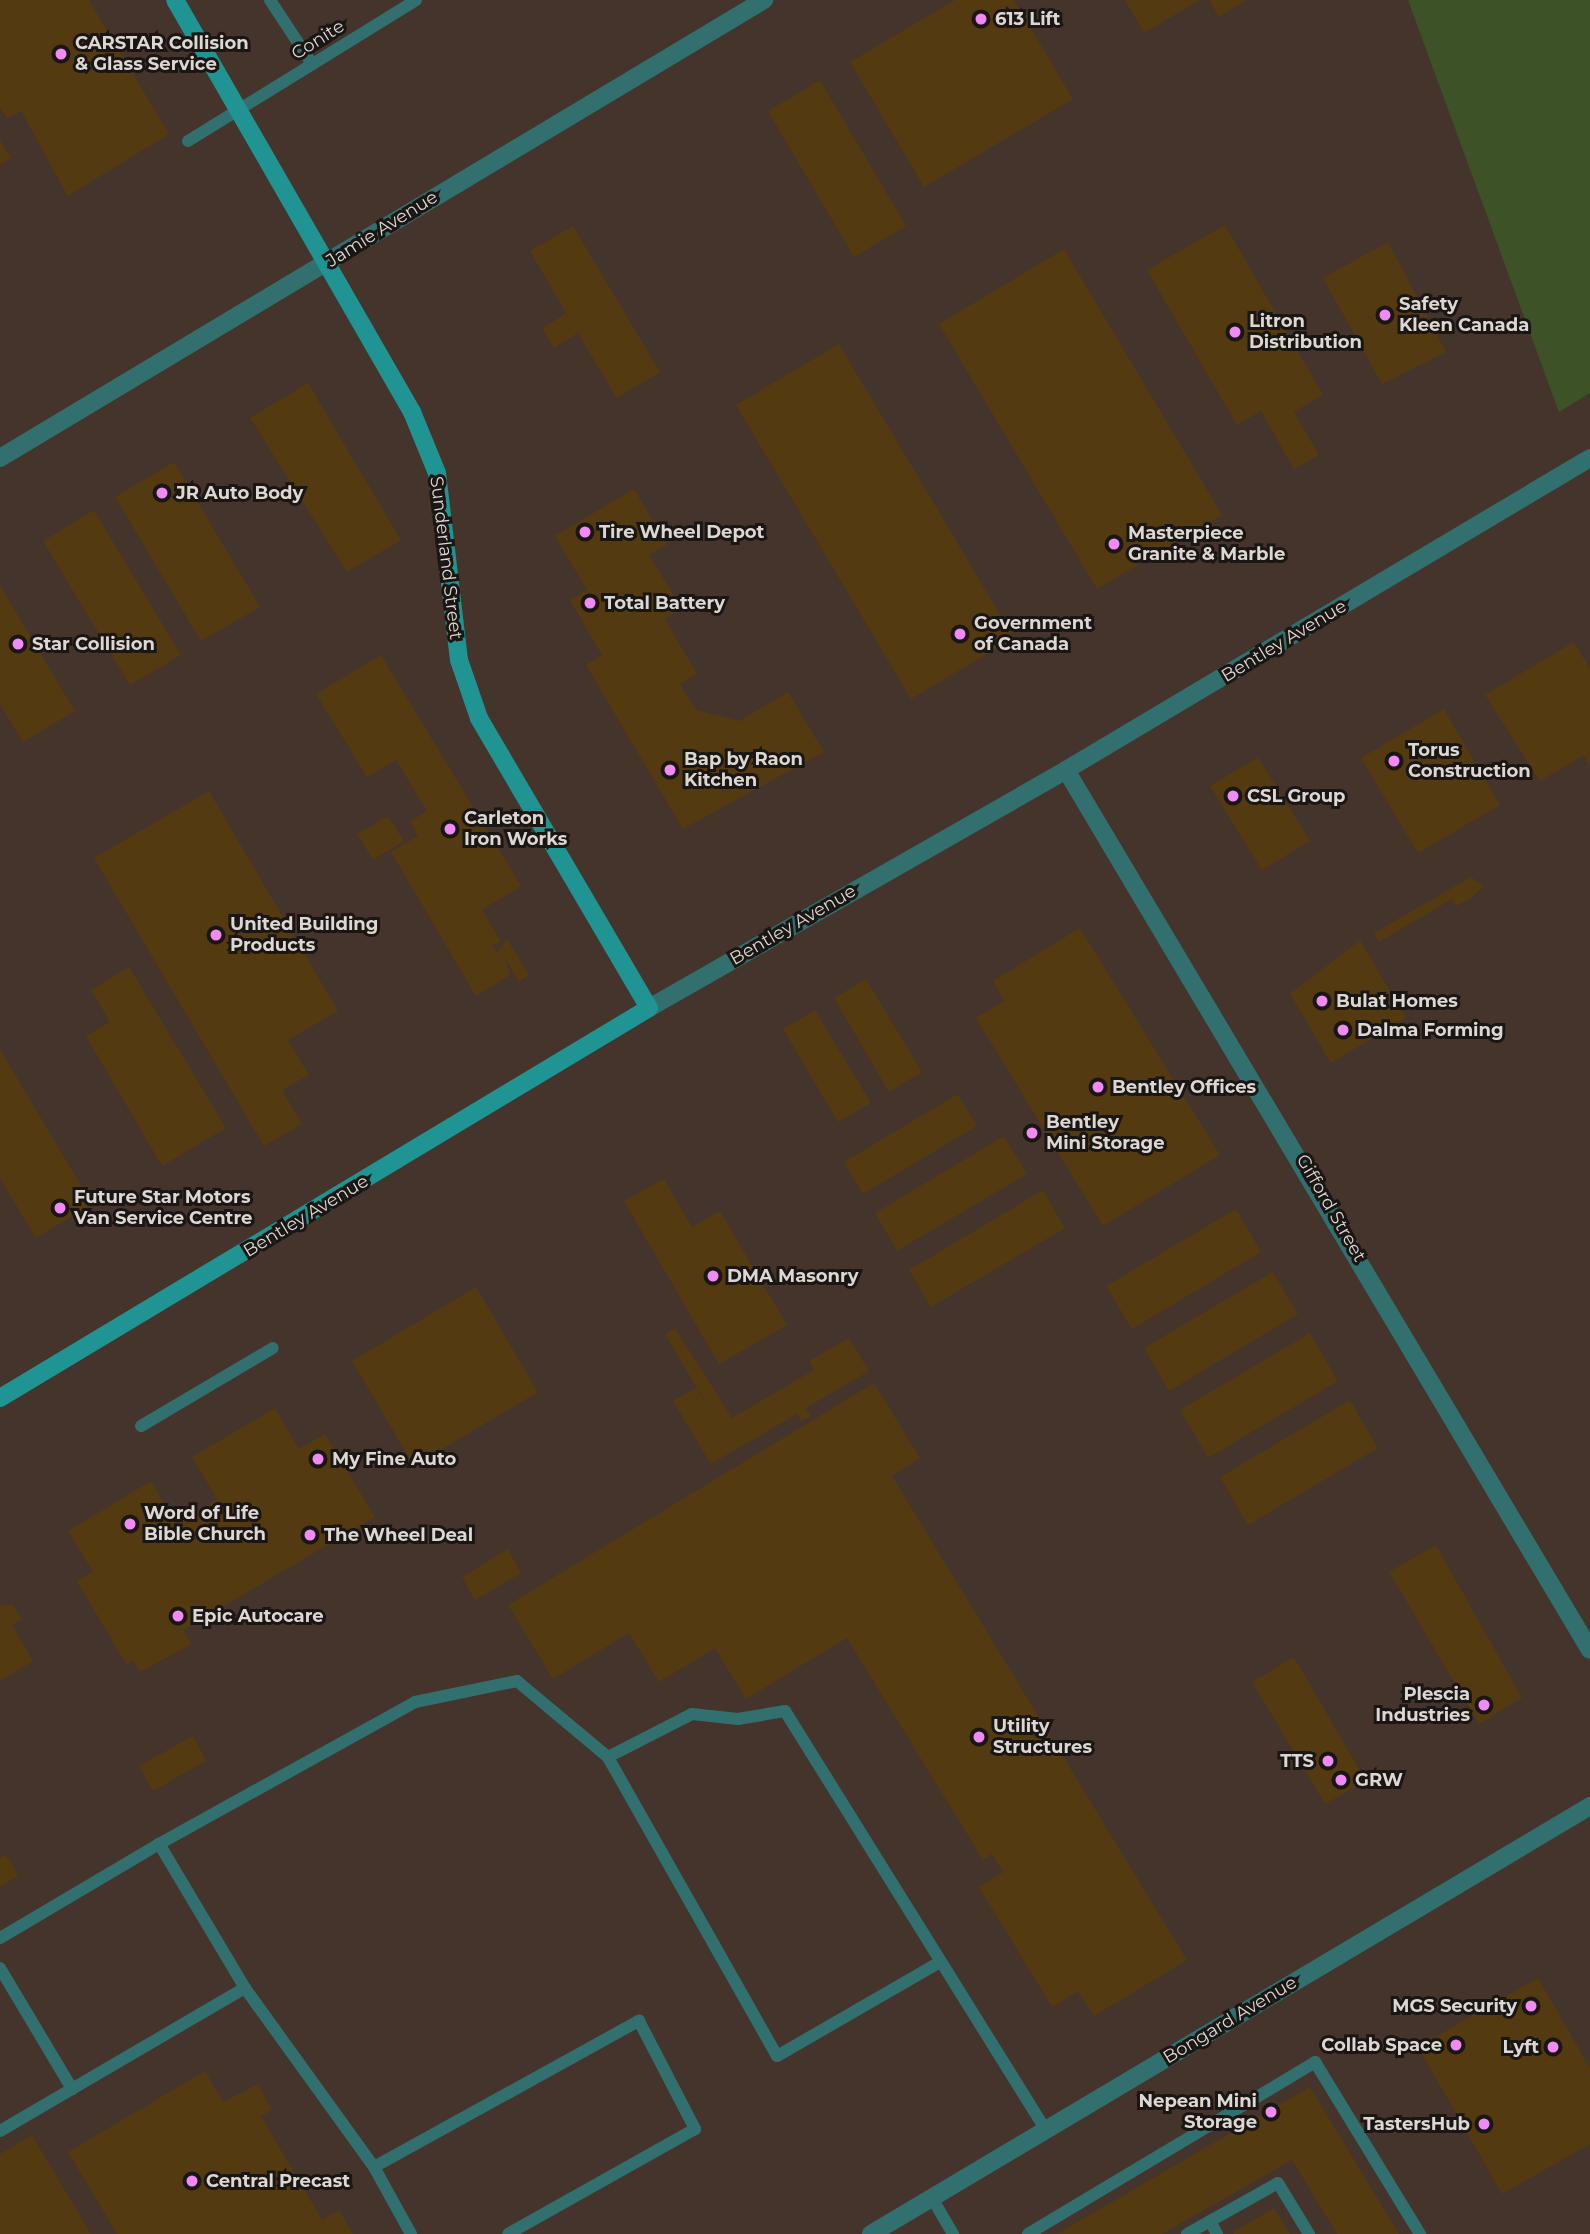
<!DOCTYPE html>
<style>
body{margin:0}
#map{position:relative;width:1590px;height:2234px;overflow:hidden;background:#362c26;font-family:Montserrat,sans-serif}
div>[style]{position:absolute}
.built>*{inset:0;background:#44342b}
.green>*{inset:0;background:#3d5327}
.building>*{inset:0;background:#543a11}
.lane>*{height:12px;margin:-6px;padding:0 6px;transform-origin:6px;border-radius:6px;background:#31706f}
.street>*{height:18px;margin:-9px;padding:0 9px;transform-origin:9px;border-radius:9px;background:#31706f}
.secondary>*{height:18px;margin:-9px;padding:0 9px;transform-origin:9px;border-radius:9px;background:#1f9493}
.dots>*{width:19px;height:19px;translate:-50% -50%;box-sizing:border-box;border:4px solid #1a1613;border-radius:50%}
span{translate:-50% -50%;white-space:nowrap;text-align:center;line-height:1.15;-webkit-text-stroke:6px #1a1613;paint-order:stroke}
.poi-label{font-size:18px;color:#ddd7d3;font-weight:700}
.left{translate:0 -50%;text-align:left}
.right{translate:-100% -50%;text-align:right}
.street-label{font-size:18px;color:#ddd7d3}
</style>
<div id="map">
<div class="built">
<i style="clip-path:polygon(0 0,1590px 0,1590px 2234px,0 2234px)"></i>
</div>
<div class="green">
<i style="clip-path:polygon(1408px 0,1590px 0,1590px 393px,1559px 412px)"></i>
</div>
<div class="building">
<i style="clip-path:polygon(0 0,89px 0,169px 134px,68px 196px,21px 111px,7px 118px,0 108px)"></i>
<i style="clip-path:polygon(955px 0,1014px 0,1073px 99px,924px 187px,850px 62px)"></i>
<i style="clip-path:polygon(1125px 0,1200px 0,1144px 33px)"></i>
<i style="clip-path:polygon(1209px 0,1246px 0,1219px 17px)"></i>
<i style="clip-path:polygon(820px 80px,906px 226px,854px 257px,768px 111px)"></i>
<i style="clip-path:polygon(0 140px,11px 158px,0 165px)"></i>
<i style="clip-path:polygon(1225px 225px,1323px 395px,1294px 412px,1319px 455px,1294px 469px,1261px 411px,1237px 425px,1147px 270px)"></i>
<i style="clip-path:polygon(573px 226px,660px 372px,617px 398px,578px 333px,554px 348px,542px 329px,566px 313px,530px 251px)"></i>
<i style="clip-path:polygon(1388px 242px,1446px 352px,1382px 384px,1323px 278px)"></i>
<i style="clip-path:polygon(1064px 249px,1222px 515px,1097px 589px,939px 324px)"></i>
<i style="clip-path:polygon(839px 344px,1014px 638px,911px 699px,736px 405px)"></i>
<i style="clip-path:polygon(308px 383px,401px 540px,347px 572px,250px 418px)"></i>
<i style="clip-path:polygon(174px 462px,260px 607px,201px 641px,115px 497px)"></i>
<i style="clip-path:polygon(634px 489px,667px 545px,649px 555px,682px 609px,665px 619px,697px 674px,680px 684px,696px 710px,739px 721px,788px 692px,824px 752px,683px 829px,586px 665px,602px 655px,570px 600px,587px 590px,555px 536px)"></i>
<i style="clip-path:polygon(94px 510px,181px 655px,130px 685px,43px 541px)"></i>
<i style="clip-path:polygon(0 585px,75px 711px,23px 742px,0 704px)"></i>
<i style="clip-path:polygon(1574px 642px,1590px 669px,1590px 767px,1584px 755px,1540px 781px,1485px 695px)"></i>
<i style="clip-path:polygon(381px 655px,521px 886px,482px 910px,501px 941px,493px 945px,497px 953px,507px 939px,529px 975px,519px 982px,505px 958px,510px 975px,476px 996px,391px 852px,418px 836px,410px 822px,427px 811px,396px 760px,367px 777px,316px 694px)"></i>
<i style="clip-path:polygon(1444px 709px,1500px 805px,1418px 853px,1361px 758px)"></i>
<i style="clip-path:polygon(1258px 757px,1310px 841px,1262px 870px,1210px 786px)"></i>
<i style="clip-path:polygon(209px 791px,338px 1011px,288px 1040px,309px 1075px,282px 1090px,302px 1124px,264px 1146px,94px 858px)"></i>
<i style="clip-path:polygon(388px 816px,404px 841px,373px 860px,357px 834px)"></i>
<i style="clip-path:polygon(1471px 877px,1484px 886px,1471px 898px,1456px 906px,1452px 899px,1379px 942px,1374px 933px)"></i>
<i style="clip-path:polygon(1080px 928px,1220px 1155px,1103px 1226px,976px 1018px,1004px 1001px,993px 981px)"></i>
<i style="clip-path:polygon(1360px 940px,1406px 1018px,1331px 1063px,1290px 994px)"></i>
<i style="clip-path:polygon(129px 967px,226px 1128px,162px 1166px,86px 1036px,110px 1022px,91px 990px)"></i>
<i style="clip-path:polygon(866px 979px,922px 1072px,889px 1092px,834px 998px)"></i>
<i style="clip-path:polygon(815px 1010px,871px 1103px,838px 1122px,783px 1029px)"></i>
<i style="clip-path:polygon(0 1049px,92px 1204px,36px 1238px,0 1178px)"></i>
<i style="clip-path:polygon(958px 1094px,977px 1126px,863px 1194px,844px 1162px)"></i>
<i style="clip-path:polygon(1004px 1136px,1027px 1174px,897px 1251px,875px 1213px)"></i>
<i style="clip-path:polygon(664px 1179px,692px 1227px,720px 1211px,787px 1325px,719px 1364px,624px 1201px)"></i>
<i style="clip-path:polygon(1043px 1190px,1065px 1228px,931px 1307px,909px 1270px)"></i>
<i style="clip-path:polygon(1236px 1209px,1261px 1252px,1132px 1329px,1106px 1286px)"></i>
<i style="clip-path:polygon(1273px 1272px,1298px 1314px,1169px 1391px,1144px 1348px)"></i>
<i style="clip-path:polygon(476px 1287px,538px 1392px,414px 1466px,352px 1361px)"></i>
<i style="clip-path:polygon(675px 1328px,732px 1418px,814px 1370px,809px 1361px,849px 1338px,869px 1371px,806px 1408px,811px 1416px,801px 1421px,797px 1414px,711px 1464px,673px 1401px,696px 1388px,717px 1422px,665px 1334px)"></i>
<i style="clip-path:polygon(1310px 1333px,1338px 1381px,1208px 1458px,1180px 1410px)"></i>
<i style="clip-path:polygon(874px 1383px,920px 1458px,892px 1476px,1187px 1960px,1094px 2016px,1078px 1991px,1052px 2007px,979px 1887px,1003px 1872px,992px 1854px,983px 1860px,847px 1638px,746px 1699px,715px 1648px,659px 1682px,629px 1633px,553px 1679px,508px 1605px)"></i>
<i style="clip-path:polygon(1350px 1400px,1378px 1448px,1248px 1525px,1220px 1477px)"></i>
<i style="clip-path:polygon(275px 1408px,299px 1449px,325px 1434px,375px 1517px,183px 1630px,192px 1644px,140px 1672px,133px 1661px,126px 1664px,77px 1581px,93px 1572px,68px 1531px,151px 1481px,176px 1524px,217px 1499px,192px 1457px)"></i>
<i style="clip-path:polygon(1436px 1545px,1522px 1698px,1479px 1724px,1389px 1572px)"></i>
<i style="clip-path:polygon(508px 1549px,521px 1573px,475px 1600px,462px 1577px)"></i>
<i style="clip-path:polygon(12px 1604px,22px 1619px,12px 1625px,33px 1661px,0 1681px,0 1606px)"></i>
<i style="clip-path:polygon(1294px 1657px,1366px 1781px,1325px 1804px,1252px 1682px)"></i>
<i style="clip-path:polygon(193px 1736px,206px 1761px,153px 1791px,139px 1766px)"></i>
<i style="clip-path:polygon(6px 1854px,18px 1876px,0 1887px,0 1858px)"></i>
<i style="clip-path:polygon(1538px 1978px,1590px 2068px,1590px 2144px,1502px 2194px,1418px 2047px)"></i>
<i style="clip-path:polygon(205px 2071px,223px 2102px,258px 2084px,272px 2110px,261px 2116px,322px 2220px,339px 2210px,353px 2234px,117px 2234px,68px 2152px)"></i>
<i style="clip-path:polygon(1310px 2087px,1399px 2234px,1337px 2234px,1292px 2160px,1162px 2234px,1057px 2234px)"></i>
<i style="clip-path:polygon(32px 2135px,91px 2234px,0 2234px,0 2154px)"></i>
<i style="clip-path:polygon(1274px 2208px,1290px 2234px,1234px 2234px,1233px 2232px)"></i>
</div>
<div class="lane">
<i style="left:270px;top:0;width:77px;rotate:56.7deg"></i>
<i style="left:188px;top:141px;width:268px;rotate:-31.7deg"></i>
<i style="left:141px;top:1426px;width:153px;rotate:-30.6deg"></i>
<i style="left:0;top:1938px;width:185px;rotate:-30.6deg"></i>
<i style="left:940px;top:1962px;width:188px;rotate:150deg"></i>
<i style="left:777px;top:2056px;width:343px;rotate:-119.5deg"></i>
<i style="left:608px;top:1757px;width:94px;rotate:-27.1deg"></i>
<i style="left:692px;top:1714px;width:46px;rotate:6.2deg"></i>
<i style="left:738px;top:1719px;width:48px;rotate:-9.7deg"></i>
<i style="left:785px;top:1711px;width:494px;rotate:58.1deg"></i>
<i style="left:0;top:1968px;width:141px;rotate:59.2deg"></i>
<i style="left:0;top:2131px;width:284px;rotate:-30.3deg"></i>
<i style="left:374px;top:2167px;width:303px;rotate:-28.9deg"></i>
<i style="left:639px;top:2021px;width:122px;rotate:62.6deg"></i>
<i style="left:695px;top:2129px;width:214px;rotate:150.7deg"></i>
<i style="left:932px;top:2198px;width:42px;rotate:59.7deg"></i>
<i style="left:1210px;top:2221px;width:15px;rotate:62deg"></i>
<i style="left:411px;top:2234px;width:77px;rotate:-118.9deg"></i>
<i style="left:374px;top:2167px;width:221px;rotate:-125.8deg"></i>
<i style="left:245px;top:1988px;width:168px;rotate:-120.8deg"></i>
<i style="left:159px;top:1844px;width:293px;rotate:-29deg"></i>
<i style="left:415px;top:1702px;width:104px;rotate:-11.6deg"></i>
<i style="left:517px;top:1681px;width:119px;rotate:39.9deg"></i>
<i style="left:1028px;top:2234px;width:335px;rotate:-30.9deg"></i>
<i style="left:1315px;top:2062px;width:202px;rotate:58.6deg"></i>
<i style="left:1187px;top:2234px;width:104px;rotate:-29.3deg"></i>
<i style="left:1278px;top:2183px;width:60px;rotate:58.7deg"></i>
</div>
<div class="street">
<i style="left:0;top:458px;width:891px;rotate:-30.94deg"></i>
<i style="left:1066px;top:770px;width:1024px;rotate:59.23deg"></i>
<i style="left:649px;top:1008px;width:480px;rotate:-29.7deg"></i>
<i style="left:1066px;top:770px;width:610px;rotate:-30.77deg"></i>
<i style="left:871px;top:2234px;width:837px;rotate:-30.76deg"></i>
</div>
<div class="secondary">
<i style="left:0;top:1398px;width:757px;rotate:-31deg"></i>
<i style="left:649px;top:1008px;width:336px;rotate:-120.4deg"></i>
<i style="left:479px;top:718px;width:61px;rotate:-109deg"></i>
<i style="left:459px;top:660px;width:188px;rotate:-96.7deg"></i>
<i style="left:437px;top:473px;width:66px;rotate:-112.3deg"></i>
<i style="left:412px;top:412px;width:475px;rotate:-119.9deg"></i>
</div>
<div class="dots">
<i style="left:981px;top:19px;background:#f18af4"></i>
<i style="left:61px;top:54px;background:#f18af4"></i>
<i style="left:1385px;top:315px;background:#f18af4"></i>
<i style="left:1235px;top:332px;background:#f18af4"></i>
<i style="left:162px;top:493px;background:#f18af4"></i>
<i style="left:585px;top:532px;background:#f18af4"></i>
<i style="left:1114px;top:544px;background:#f18af4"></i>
<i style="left:590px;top:603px;background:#f18af4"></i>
<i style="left:960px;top:634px;background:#f18af4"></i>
<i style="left:18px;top:644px;background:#f18af4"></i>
<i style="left:1394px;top:761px;background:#f18af4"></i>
<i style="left:670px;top:770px;background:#f18af4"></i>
<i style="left:1233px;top:796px;background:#f18af4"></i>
<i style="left:450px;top:829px;background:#f18af4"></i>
<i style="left:216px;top:935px;background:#f18af4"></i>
<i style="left:1322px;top:1001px;background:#f18af4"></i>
<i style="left:1343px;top:1030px;background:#f18af4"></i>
<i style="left:1098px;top:1087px;background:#f18af4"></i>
<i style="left:1032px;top:1133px;background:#f18af4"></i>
<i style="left:60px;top:1208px;background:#f18af4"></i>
<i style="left:713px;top:1276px;background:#f18af4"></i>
<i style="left:318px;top:1459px;background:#f18af4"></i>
<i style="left:130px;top:1524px;background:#f18af4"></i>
<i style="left:310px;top:1535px;background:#f18af4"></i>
<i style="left:178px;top:1616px;background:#f18af4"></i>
<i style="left:1484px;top:1705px;background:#f18af4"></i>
<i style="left:979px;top:1737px;background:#f18af4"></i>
<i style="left:1328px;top:1761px;background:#f18af4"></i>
<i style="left:1341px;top:1780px;background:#f18af4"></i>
<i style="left:1531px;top:2006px;background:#f18af4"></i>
<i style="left:1456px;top:2045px;background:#f18af4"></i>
<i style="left:1553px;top:2047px;background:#f18af4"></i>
<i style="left:1271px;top:2112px;background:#f18af4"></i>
<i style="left:1484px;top:2124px;background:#f18af4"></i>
<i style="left:192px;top:2181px;background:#f18af4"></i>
</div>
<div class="poi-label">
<span class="left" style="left:995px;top:19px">613 Lift</span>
<span class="left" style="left:75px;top:54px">CARSTAR Collision<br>&amp; Glass Service</span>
<span class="left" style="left:1399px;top:315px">Safety<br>Kleen Canada</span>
<span class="left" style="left:1249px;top:332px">Litron<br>Distribution</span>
<span class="left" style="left:176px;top:493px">JR Auto Body</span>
<span class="left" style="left:599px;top:532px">Tire Wheel Depot</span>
<span class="left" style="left:1128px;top:544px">Masterpiece<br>Granite &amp; Marble</span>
<span class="left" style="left:604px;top:603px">Total Battery</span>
<span class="left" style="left:974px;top:634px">Government<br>of Canada</span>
<span class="left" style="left:32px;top:644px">Star Collision</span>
<span class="left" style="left:1408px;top:761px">Torus<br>Construction</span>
<span class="left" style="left:684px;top:770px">Bap by Raon<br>Kitchen</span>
<span class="left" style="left:1247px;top:796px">CSL Group</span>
<span class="left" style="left:464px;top:829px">Carleton<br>Iron Works</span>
<span class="left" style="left:230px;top:935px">United Building<br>Products</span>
<span class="left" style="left:1336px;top:1001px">Bulat Homes</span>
<span class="left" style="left:1357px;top:1030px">Dalma Forming</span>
<span class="left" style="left:1112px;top:1087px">Bentley Offices</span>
<span class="left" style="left:1046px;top:1133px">Bentley<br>Mini Storage</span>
<span class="left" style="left:74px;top:1208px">Future Star Motors<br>Van Service Centre</span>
<span class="left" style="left:727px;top:1276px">DMA Masonry</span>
<span class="left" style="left:332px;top:1459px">My Fine Auto</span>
<span class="left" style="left:144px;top:1524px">Word of Life<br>Bible Church</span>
<span class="left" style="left:324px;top:1535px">The Wheel Deal</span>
<span class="left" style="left:192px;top:1616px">Epic Autocare</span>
<span class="right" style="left:1470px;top:1705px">Plescia<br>Industries</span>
<span class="left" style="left:993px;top:1737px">Utility<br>Structures</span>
<span class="right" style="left:1314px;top:1761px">TTS</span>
<span class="left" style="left:1355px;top:1780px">GRW</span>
<span class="right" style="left:1517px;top:2006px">MGS Security</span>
<span class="right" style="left:1442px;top:2045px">Collab Space</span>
<span class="right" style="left:1539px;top:2047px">Lyft</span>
<span class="right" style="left:1257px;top:2112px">Nepean Mini<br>Storage</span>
<span class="right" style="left:1470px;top:2124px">TastersHub</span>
<span class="left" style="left:206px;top:2181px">Central Precast</span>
</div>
<div class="street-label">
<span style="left:318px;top:40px;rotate:-32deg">Conite</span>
<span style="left:382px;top:229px;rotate:-32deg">Jamie Avenue</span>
<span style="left:446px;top:558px;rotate:83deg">Sunderland Street</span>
<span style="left:1284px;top:641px;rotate:-31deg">Bentley Avenue</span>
<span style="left:793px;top:925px;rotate:-30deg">Bentley Avenue</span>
<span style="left:1331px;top:1208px;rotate:60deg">Gifford Street</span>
<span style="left:306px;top:1216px;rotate:-31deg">Bentley Avenue</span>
<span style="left:1230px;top:2020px;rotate:-31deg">Bongard Avenue</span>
</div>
</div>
